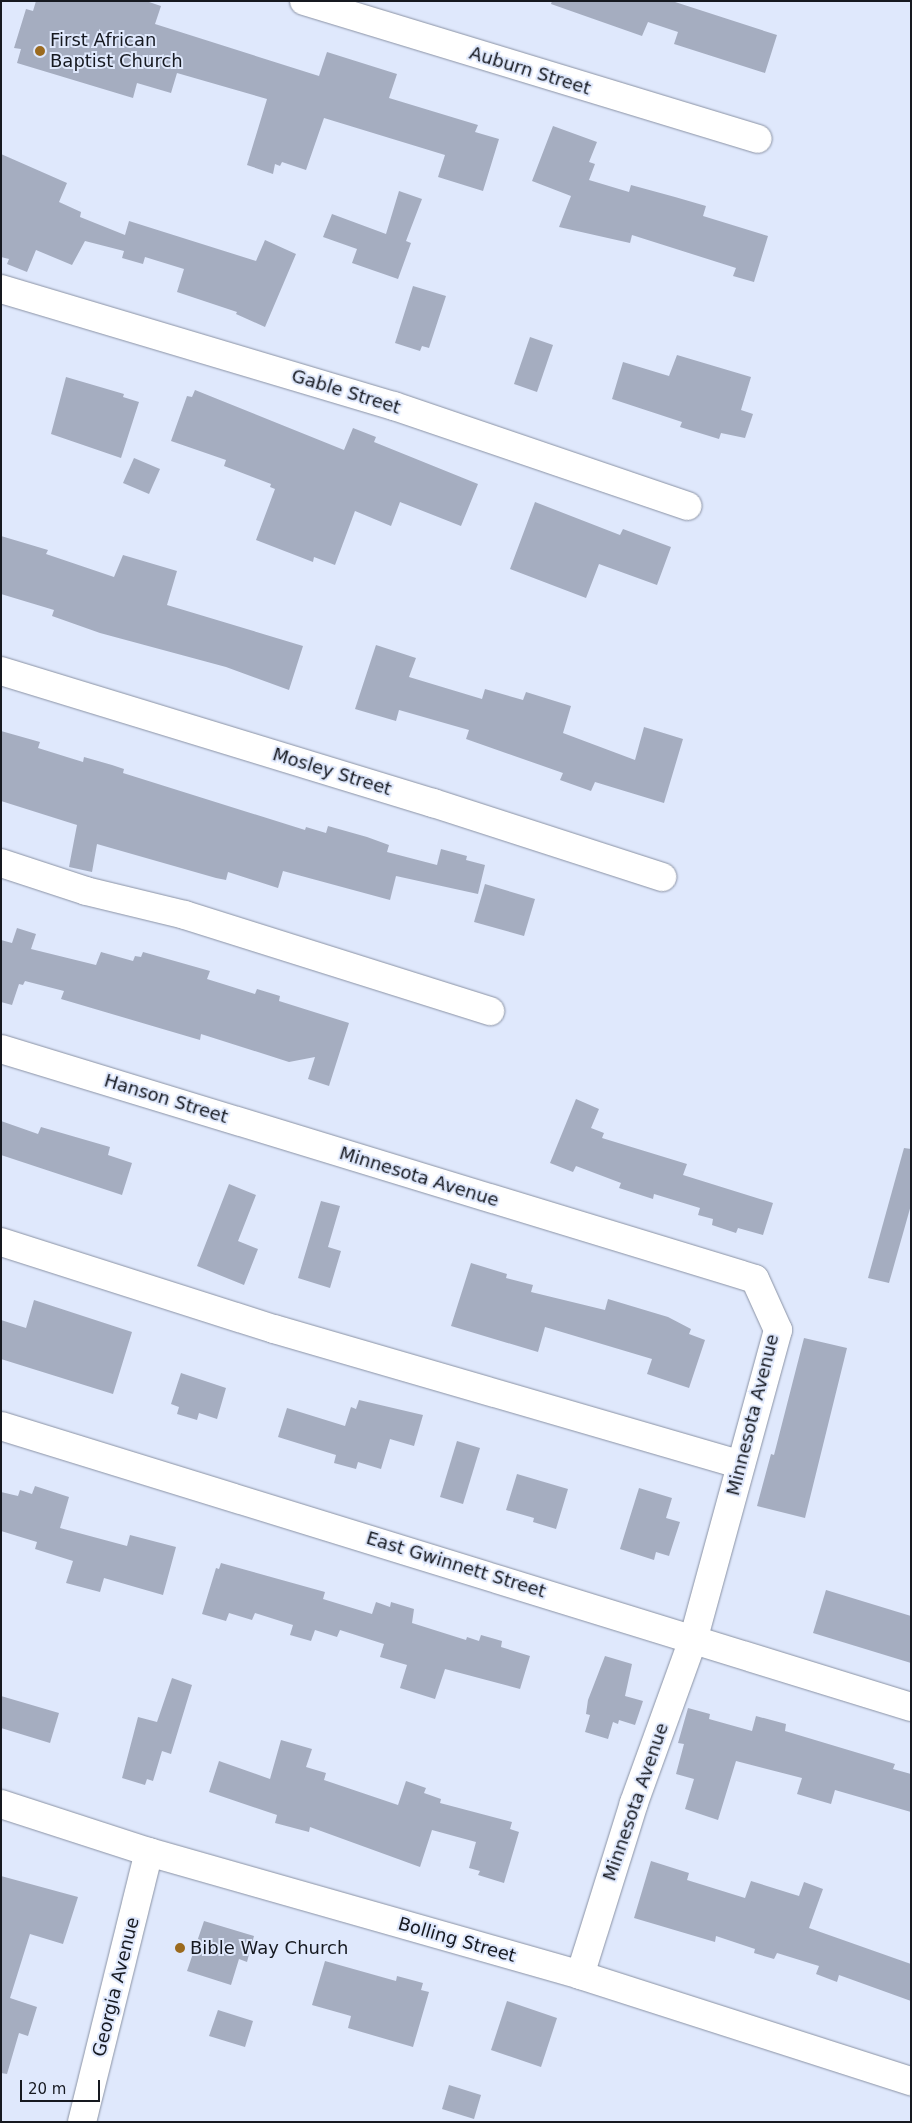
<!DOCTYPE html>
<style>
body{margin:0}
#map{position:relative;width:912px;height:2123px;overflow:hidden;background:#dfe8fc;font-family:"DejaVu Sans",sans-serif}
div>[style]{position:absolute}
.building>*{inset:0;background:#a5adc0}
.roads{filter:drop-shadow(0 0 1px #8a92a4) drop-shadow(0 0 1px #8a92a4)}
.minor>*{height:28px;margin:-14px;padding:0 14px;transform-origin:14px;border-radius:14px;background:#fff}
.dots>*{width:14px;height:14px;translate:-50% -50%;box-sizing:border-box;border:2px solid #dfe8fc;border-radius:50%}
span{translate:-50% -50%;white-space:nowrap;text-align:center;line-height:1.15;-webkit-text-stroke:4px #dfe8fc;paint-order:stroke}
.poi-label{font-size:18px;color:#161920}
.left{translate:0 -50%;text-align:left}
.street-label{font-size:18px;color:#161920}
.frame{position:absolute;inset:0;border:2px solid #161920;pointer-events:none}
.scale{position:absolute;left:20px;top:2080px;width:80px;height:22px;box-sizing:border-box;border:2px solid #161920;border-top:0;padding-left:6px;font-size:15px;line-height:18px;white-space:nowrap;color:#161920;-webkit-text-stroke:4px #dfe8fc;paint-order:stroke}
</style>
<div id="map">
<div class="building">
<i style="clip-path:polygon(36px 1px,146px 1px,161px 6px,155px 24px,319px 76px,327px 52px,397px 74px,389px 98px,478px 125px,475px 132px,499px 139px,483px 191px,438px 177px,445px 155px,324px 118px,306px 170px,282px 162px,280px 166px,275px 164px,273px 174px,247px 165px,267px 99px,177px 73px,171px 93px,137px 83px,133px 98px,17px 63px,21px 49px,14px 48px,26px 9px,33px 11px)"></i>
<i style="clip-path:polygon(552px 1px,672px 1px,777px 35px,765px 73px,674px 44px,678px 32px,648px 22px,642px 36px,551px 4px)"></i>
<i style="clip-path:polygon(553px 126px,597px 142px,589px 162px,595px 164px,589px 180px,629px 192px,631px 185px,675px 197px,706px 206px,703px 216px,768px 236px,754px 282px,733px 276px,736px 268px,632px 235px,630px 243px,559px 227px,571px 196px,532px 181px)"></i>
<i style="clip-path:polygon(1px 154px,67px 183px,59px 202px,81px 212px,80px 217px,125px 235px,129px 221px,256px 261px,265px 240px,296px 254px,265px 327px,236px 314px,237px 312px,177px 292px,184px 269px,145px 257px,143px 264px,122px 258px,124px 251px,85px 241px,72px 265px,36px 250px,27px 272px,7px 264px,9px 259px,1px 257px)"></i>
<i style="clip-path:polygon(399px 191px,422px 199px,406px 241px,411px 243px,398px 279px,352px 263px,357px 249px,323px 237px,332px 214px,386px 234px)"></i>
<i style="clip-path:polygon(413px 286px,446px 296px,429px 348px,422px 346px,420px 351px,395px 343px)"></i>
<i style="clip-path:polygon(530px 337px,553px 345px,537px 392px,514px 384px)"></i>
<i style="clip-path:polygon(677px 355px,751px 377px,741px 410px,753px 414px,745px 438px,721px 433px,719px 439px,680px 427px,682px 422px,612px 399px,623px 362px,669px 376px)"></i>
<i style="clip-path:polygon(66px 377px,124px 394px,123px 397px,139px 402px,121px 458px,51px 434px)"></i>
<i style="clip-path:polygon(195px 390px,344px 450px,353px 428px,376px 437px,374px 442px,478px 484px,461px 526px,400px 502px,391px 526px,355px 511px,335px 565px,314px 557px,313px 562px,256px 540px,275px 489px,270px 487px,271px 484px,224px 466px,226px 460px,171px 441px,187px 396px,192px 397px)"></i>
<i style="clip-path:polygon(134px 458px,160px 469px,149px 494px,123px 483px)"></i>
<i style="clip-path:polygon(535px 502px,620px 535px,623px 529px,671px 547px,657px 585px,599px 564px,586px 598px,510px 569px)"></i>
<i style="clip-path:polygon(1px 536px,48px 550px,46px 554px,114px 577px,123px 555px,177px 571px,167px 605px,303px 646px,289px 690px,226px 667px,100px 633px,52px 616px,54px 610px,1px 594px)"></i>
<i style="clip-path:polygon(376px 645px,416px 658px,409px 677px,482px 699px,485px 689px,523px 700px,526px 692px,571px 706px,563px 733px,635px 760px,644px 727px,683px 739px,664px 803px,595px 782px,591px 791px,560px 780px,563px 773px,466px 739px,469px 730px,399px 710px,396px 721px,355px 709px)"></i>
<i style="clip-path:polygon(1px 731px,40px 742px,38px 748px,83px 762px,84px 757px,112px 765px,124px 769px,123px 773px,305px 830px,306px 827px,326px 833px,328px 826px,367px 837px,389px 845px,387px 852px,437px 865px,441px 849px,467px 856px,466px 860px,485px 865px,478px 894px,396px 876px,390px 900px,283px 871px,278px 888px,228px 872px,226px 880px,216px 878px,97px 844px,92px 872px,69px 867px,77px 825px,1px 801px)"></i>
<i style="clip-path:polygon(485px 884px,535px 899px,524px 936px,474px 922px)"></i>
<i style="clip-path:polygon(17px 928px,36px 934px,31px 949px,96px 965px,101px 952px,133px 961px,135px 956px,141px 957px,143px 952px,210px 971px,207px 979px,255px 994px,257px 989px,280px 996px,279px 1001px,349px 1023px,329px 1086px,308px 1079px,315px 1057px,289px 1062px,201px 1034px,200px 1040px,61px 999px,64px 991px,25px 981px,23px 985px,19px 984px,12px 1005px,1px 1002px,1px 940px,12px 943px)"></i>
<i style="clip-path:polygon(576px 1099px,599px 1109px,591px 1128px,604px 1133px,602px 1138px,687px 1164px,683px 1175px,773px 1203px,763px 1235px,738px 1228px,736px 1233px,712px 1225px,713px 1219px,698px 1215px,700px 1208px,654px 1194px,653px 1199px,619px 1188px,621px 1183px,576px 1166px,573px 1172px,550px 1163px)"></i>
<i style="clip-path:polygon(1px 1121px,38px 1134px,41px 1127px,110px 1147px,108px 1155px,132px 1163px,122px 1195px,1px 1155px)"></i>
<i style="clip-path:polygon(904px 1148px,911px 1149px,911px 1205px,889px 1283px,868px 1278px)"></i>
<i style="clip-path:polygon(229px 1184px,256px 1195px,238px 1241px,258px 1249px,244px 1285px,197px 1266px)"></i>
<i style="clip-path:polygon(321px 1201px,340px 1206px,328px 1247px,341px 1251px,330px 1288px,298px 1278px)"></i>
<i style="clip-path:polygon(471px 1263px,507px 1274px,506px 1278px,533px 1285px,531px 1292px,605px 1310px,608px 1299px,668px 1317px,691px 1329px,689px 1334px,705px 1340px,689px 1388px,647px 1374px,652px 1359px,545px 1327px,538px 1352px,451px 1326px)"></i>
<i style="clip-path:polygon(34px 1300px,132px 1332px,113px 1394px,1px 1359px,1px 1320px,26px 1328px)"></i>
<i style="clip-path:polygon(804px 1338px,847px 1348px,805px 1518px,757px 1506px,771px 1454px,774px 1455px)"></i>
<i style="clip-path:polygon(181px 1373px,226px 1388px,217px 1419px,199px 1413px,197px 1420px,177px 1414px,179px 1407px,171px 1404px)"></i>
<i style="clip-path:polygon(359px 1400px,423px 1415px,414px 1446px,390px 1439px,381px 1469px,358px 1462px,356px 1469px,334px 1463px,336px 1455px,278px 1437px,287px 1408px,345px 1426px,351px 1407px,356px 1409px)"></i>
<i style="clip-path:polygon(457px 1441px,480px 1448px,463px 1504px,440px 1497px)"></i>
<i style="clip-path:polygon(517px 1474px,568px 1489px,556px 1529px,533px 1522px,534px 1518px,506px 1510px)"></i>
<i style="clip-path:polygon(35px 1486px,69px 1497px,60px 1528px,127px 1546px,130px 1535px,176px 1547px,163px 1595px,104px 1578px,100px 1592px,66px 1583px,73px 1561px,35px 1549px,37px 1542px,1px 1531px,1px 1492px,18px 1496px,20px 1490px,32px 1494px)"></i>
<i style="clip-path:polygon(639px 1488px,672px 1498px,666px 1518px,680px 1522px,669px 1556px,656px 1552px,654px 1560px,620px 1549px)"></i>
<i style="clip-path:polygon(221px 1563px,325px 1592px,323px 1599px,372px 1614px,376px 1602px,390px 1607px,391px 1602px,414px 1609px,412px 1623px,466px 1640px,467px 1637px,479px 1641px,481px 1635px,502px 1641px,501px 1647px,530px 1656px,520px 1689px,445px 1669px,435px 1699px,400px 1688px,407px 1665px,380px 1657px,384px 1644px,340px 1630px,337px 1637px,315px 1630px,311px 1641px,290px 1635px,293px 1625px,255px 1613px,252px 1620px,229px 1613px,226px 1621px,202px 1614px,216px 1568px,219px 1569px)"></i>
<i style="clip-path:polygon(826px 1590px,911px 1616px,911px 1663px,813px 1633px)"></i>
<i style="clip-path:polygon(605px 1656px,632px 1664px,625px 1696px,643px 1701px,635px 1725px,619px 1720px,618px 1724px,613px 1722px,608px 1739px,585px 1732px,590px 1715px,586px 1714px,588px 1700px)"></i>
<i style="clip-path:polygon(172px 1678px,192px 1685px,171px 1754px,162px 1751px,153px 1781px,147px 1779px,145px 1785px,122px 1778px,138px 1717px,157px 1722px)"></i>
<i style="clip-path:polygon(1px 1696px,59px 1713px,50px 1743px,1px 1728px)"></i>
<i style="clip-path:polygon(688px 1708px,710px 1714px,709px 1719px,752px 1731px,756px 1716px,786px 1724px,785px 1731px,895px 1764px,893px 1769px,911px 1774px,911px 1812px,835px 1790px,831px 1804px,797px 1794px,802px 1778px,736px 1761px,718px 1820px,685px 1809px,694px 1779px,676px 1774px,684px 1744px,678px 1743px)"></i>
<i style="clip-path:polygon(281px 1740px,312px 1749px,306px 1767px,326px 1773px,324px 1780px,398px 1805px,406px 1781px,426px 1788px,424px 1793px,441px 1799px,440px 1803px,512px 1822px,510px 1829px,519px 1832px,504px 1883px,478px 1875px,480px 1871px,469px 1868px,476px 1842px,432px 1830px,420px 1867px,310px 1827px,309px 1832px,275px 1823px,277px 1815px,209px 1792px,219px 1761px,270px 1779px)"></i>
<i style="clip-path:polygon(651px 1861px,689px 1873px,687px 1880px,745px 1898px,751px 1881px,799px 1896px,804px 1882px,823px 1889px,809px 1928px,911px 1964px,911px 2001px,839px 1975px,837px 1982px,816px 1974px,819px 1966px,777px 1953px,774px 1959px,754px 1953px,755px 1949px,716px 1936px,715px 1942px,634px 1918px)"></i>
<i style="clip-path:polygon(1px 1876px,78px 1897px,63px 1944px,30px 1934px,10px 1998px,37px 2007px,28px 2036px,19px 2033px,7px 2074px,1px 2073px)"></i>
<i style="clip-path:polygon(204px 1921px,254px 1936px,247px 1962px,239px 1959px,231px 1985px,187px 1971px)"></i>
<i style="clip-path:polygon(325px 1961px,396px 1981px,397px 1976px,423px 1983px,421px 1990px,429px 1992px,413px 2047px,348px 2028px,351px 2016px,312px 2005px)"></i>
<i style="clip-path:polygon(507px 2001px,557px 2018px,541px 2067px,491px 2050px)"></i>
<i style="clip-path:polygon(218px 2010px,253px 2021px,245px 2047px,209px 2036px)"></i>
<i style="clip-path:polygon(449px 2085px,481px 2095px,474px 2119px,442px 2109px)"></i>
</div>
<div class="roads">
<div class="minor">
<i style="left:304px;top:1px;width:474px;rotate:16.9deg"></i>
<i style="left:1px;top:289px;width:410px;rotate:16.6deg"></i>
<i style="left:394px;top:406px;width:310px;rotate:18.8deg"></i>
<i style="left:1px;top:671px;width:452px;rotate:17deg"></i>
<i style="left:433px;top:803px;width:241px;rotate:17.9deg"></i>
<i style="left:1px;top:863px;width:89px;rotate:18.2deg"></i>
<i style="left:86px;top:891px;width:102px;rotate:13.6deg"></i>
<i style="left:185px;top:915px;width:320px;rotate:17.5deg"></i>
<i style="left:1px;top:1049px;width:788px;rotate:16.96deg"></i>
<i style="left:755px;top:1279px;width:56px;rotate:65.7deg"></i>
<i style="left:778px;top:1330px;width:318px;rotate:105.3deg"></i>
<i style="left:694px;top:1637px;width:177px;rotate:109.9deg"></i>
<i style="left:634px;top:1803px;width:180px;rotate:107.4deg"></i>
<i style="left:1px;top:1242px;width:287px;rotate:17.7deg"></i>
<i style="left:274px;top:1329px;width:486px;rotate:16.2deg"></i>
<i style="left:1px;top:1426px;width:952px;rotate:17.16deg"></i>
<i style="left:1px;top:1804px;width:156px;rotate:18deg"></i>
<i style="left:149px;top:1852px;width:448px;rotate:15.9deg"></i>
<i style="left:580px;top:1975px;width:348px;rotate:17.8deg"></i>
<i style="left:82px;top:2122px;width:278px;rotate:-76.1deg"></i>
</div>
</div>
<div class="dots">
<i style="left:40px;top:51px;background:#9b6a1e"></i>
<i style="left:180px;top:1948px;background:#9b6a1e"></i>
</div>
<div class="poi-label">
<span class="left" style="left:50px;top:51px">First African<br>Baptist Church</span>
<span class="left" style="left:190px;top:1948px">Bible Way Church</span>
</div>
<div class="street-label">
<span style="left:530px;top:71px;rotate:17deg">Auburn Street</span>
<span style="left:346px;top:392px;rotate:17deg">Gable Street</span>
<span style="left:332px;top:772px;rotate:17deg">Mosley Street</span>
<span style="left:166px;top:1099px;rotate:17deg">Hanson Street</span>
<span style="left:419px;top:1177px;rotate:17deg">Minnesota Avenue</span>
<span style="left:753px;top:1415px;rotate:-76deg">Minnesota Avenue</span>
<span style="left:456px;top:1565px;rotate:17deg">East Gwinnett Street</span>
<span style="left:636px;top:1802px;rotate:-71deg">Minnesota Avenue</span>
<span style="left:457px;top:1940px;rotate:16deg">Bolling Street</span>
<span style="left:116px;top:1987px;rotate:-76deg">Georgia Avenue</span>
</div>
<div class="frame"></div>
<div class="scale">20 m</div>
</div>
